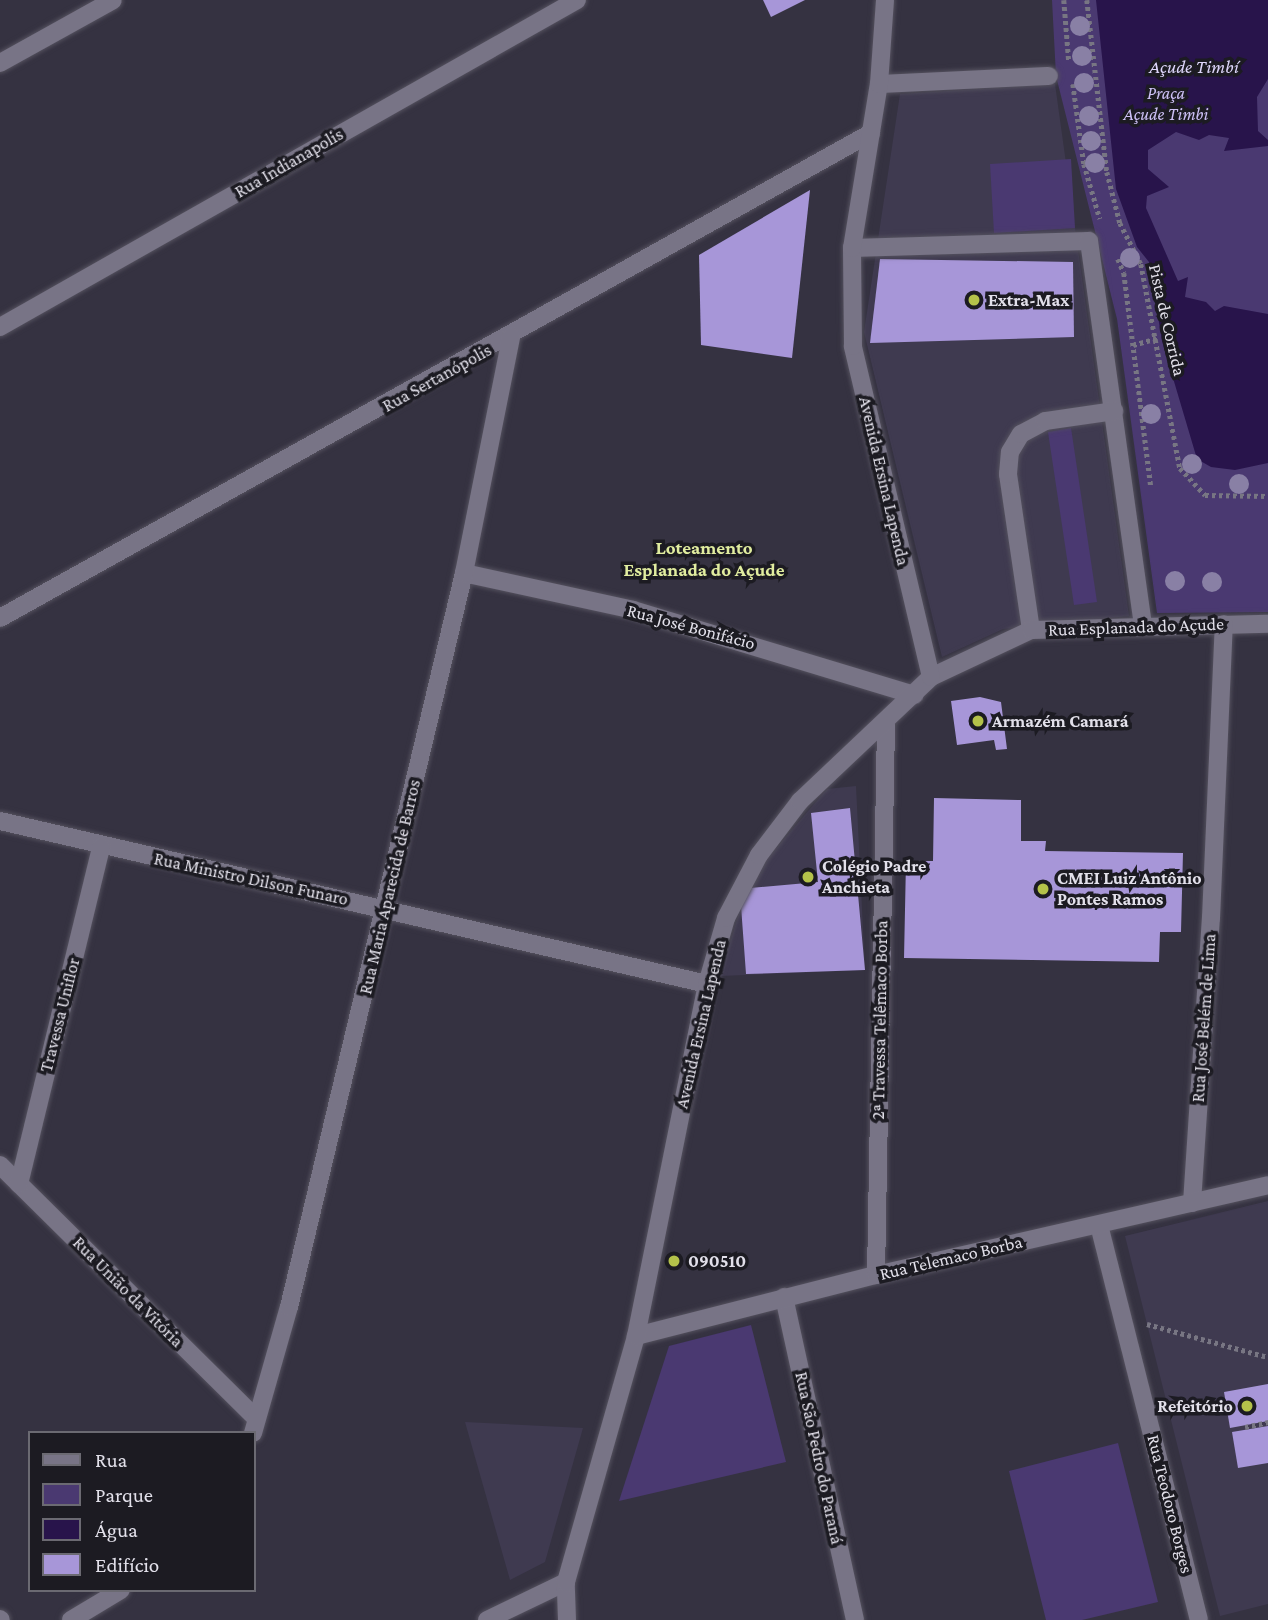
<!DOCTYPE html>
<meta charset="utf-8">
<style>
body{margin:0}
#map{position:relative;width:1268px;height:1620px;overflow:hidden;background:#353241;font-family:"Crimson Pro",serif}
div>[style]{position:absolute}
.built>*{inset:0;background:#3f3a50}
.green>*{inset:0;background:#4a3971}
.water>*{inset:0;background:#28144b}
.building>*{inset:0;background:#a796d8}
.path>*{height:4.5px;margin-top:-2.25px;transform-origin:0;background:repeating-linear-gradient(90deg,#787683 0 3.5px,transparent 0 7px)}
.roads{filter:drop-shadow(0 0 2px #54515e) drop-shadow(0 0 2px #54515e)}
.minor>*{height:18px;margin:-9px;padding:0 9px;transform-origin:9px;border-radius:9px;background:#787486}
.trees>*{width:20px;height:20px;margin:-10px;border-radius:50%;background:#8980a5}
.dots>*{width:19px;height:19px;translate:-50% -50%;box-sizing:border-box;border:4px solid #1c1b22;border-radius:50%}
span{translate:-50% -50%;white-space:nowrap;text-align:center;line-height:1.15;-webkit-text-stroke:7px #1c1b22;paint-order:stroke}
.park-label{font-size:18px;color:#cdc0f6;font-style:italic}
.street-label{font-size:18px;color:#e2e0ea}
.poi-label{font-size:18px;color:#e2e0ea;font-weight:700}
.left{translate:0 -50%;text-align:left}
.right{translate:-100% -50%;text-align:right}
.water-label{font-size:19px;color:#ded6fb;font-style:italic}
.neighbourhood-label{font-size:19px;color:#e1ed9f;font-weight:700}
.legend{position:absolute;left:28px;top:1431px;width:228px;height:161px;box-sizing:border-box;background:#1c1b22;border:2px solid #6b6a72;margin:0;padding:9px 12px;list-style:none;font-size:21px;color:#e2e0ea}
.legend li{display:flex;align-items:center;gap:14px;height:35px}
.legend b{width:35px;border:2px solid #6b6a72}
</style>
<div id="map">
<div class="built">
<i style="clip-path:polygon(1055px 84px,1129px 616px,1003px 629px,942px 657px,864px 332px,900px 94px)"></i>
<i style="clip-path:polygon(856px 786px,865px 970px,720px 976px,741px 906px,761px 866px,827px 789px)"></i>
<i style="clip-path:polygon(1268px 1201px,1268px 1604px,1220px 1616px,1125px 1236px)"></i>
<i style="clip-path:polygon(465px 1422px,583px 1428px,545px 1562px,510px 1580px)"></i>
</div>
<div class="green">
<i style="clip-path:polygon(1052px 0,1268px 0,1268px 612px,1157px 613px,1117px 319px,1056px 76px)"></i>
<i style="clip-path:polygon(1071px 159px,1075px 228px,994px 233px,990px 164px)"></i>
<i style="clip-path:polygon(1071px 428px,1097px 602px,1074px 605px,1048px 432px)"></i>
<i style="clip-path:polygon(751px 1325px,786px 1462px,619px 1501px,669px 1346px)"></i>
<i style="clip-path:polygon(1118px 1443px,1158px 1602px,1082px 1620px,1046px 1620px,1009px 1471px)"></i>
</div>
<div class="water">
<i style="clip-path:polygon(1096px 0,1268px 0,1268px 79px,1257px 97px,1258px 131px,1268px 140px,1268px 146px,1224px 151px,1229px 138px,1209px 135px,1199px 140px,1176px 132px,1148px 150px,1148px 169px,1169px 187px,1147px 196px,1146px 208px,1178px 281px,1188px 277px,1185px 297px,1206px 302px,1215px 311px,1224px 306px,1268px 314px,1268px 463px,1235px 470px,1211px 467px,1197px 459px,1162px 341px,1149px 262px,1137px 247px,1116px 189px)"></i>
</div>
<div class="building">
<i style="clip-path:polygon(763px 0,805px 0,771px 17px)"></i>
<i style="clip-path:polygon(810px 190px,792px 358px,701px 345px,699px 255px)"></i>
<i style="clip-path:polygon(880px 259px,1073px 262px,1074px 337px,870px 343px)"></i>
<i style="clip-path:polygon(980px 697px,1001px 702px,1007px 749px,996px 750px,994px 740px,957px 745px,951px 701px)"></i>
<i style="clip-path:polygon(934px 798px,1021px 800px,1021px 841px,1046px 841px,1045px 851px,1183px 853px,1181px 932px,1160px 932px,1159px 962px,904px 958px,906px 861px,933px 861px)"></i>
<i style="clip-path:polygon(850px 808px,865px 970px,746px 974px,741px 906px,750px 888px,818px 882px,811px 813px)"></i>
<i style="clip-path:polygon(1268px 1384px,1268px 1421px,1230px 1428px,1224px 1392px)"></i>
<i style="clip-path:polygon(1268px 1426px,1268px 1463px,1238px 1468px,1232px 1432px)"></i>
</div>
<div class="path">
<i style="left:1064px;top:0;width:62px;rotate:85.4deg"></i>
<i style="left:1087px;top:0;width:173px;rotate:83.4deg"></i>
<i style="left:1107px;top:172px;width:53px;rotate:75.7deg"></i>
<i style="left:1120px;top:223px;width:46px;rotate:62.9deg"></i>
<i style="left:1141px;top:264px;width:208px;rotate:79.2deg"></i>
<i style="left:1180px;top:468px;width:37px;rotate:47deg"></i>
<i style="left:1205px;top:495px;width:63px;rotate:0.9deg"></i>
<i style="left:1073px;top:84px;width:81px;rotate:82.2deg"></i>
<i style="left:1084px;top:164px;width:57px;rotate:73.8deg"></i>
<i style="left:1118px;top:259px;width:15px;rotate:67deg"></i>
<i style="left:1124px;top:273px;width:215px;rotate:82.8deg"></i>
<i style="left:1133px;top:345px;width:25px;rotate:-16deg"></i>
<i style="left:1147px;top:1324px;width:125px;rotate:15.3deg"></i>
<i style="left:1245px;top:1427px;width:24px;rotate:-12deg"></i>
</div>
<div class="roads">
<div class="minor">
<i style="left:0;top:63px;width:129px;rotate:-29.1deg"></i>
<i style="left:879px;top:84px;width:170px;rotate:-2.7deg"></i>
<i style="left:852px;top:248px;width:237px;rotate:-1.7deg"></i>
<i style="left:1089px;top:241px;width:388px;rotate:82deg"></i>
<i style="left:0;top:327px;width:663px;rotate:-29.54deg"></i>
<i style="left:464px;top:573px;width:173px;rotate:12.3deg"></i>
<i style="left:633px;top:610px;width:294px;rotate:16.8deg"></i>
<i style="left:0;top:618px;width:997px;rotate:-29.11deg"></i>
<i style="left:1031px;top:630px;width:158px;rotate:-98.4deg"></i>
<i style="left:1008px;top:474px;width:22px;rotate:-85deg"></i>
<i style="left:1010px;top:452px;width:21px;rotate:-59deg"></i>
<i style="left:1021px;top:434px;width:27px;rotate:-28deg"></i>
<i style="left:1045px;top:421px;width:70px;rotate:-8.2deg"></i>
<i style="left:931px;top:677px;width:110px;rotate:-25.2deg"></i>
<i style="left:1031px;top:630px;width:237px;rotate:-1.5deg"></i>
<i style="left:0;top:821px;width:726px;rotate:12.98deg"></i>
<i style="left:0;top:1165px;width:360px;rotate:44.7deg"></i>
<i style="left:19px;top:1184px;width:347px;rotate:-76.3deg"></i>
<i style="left:1192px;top:1203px;width:286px;rotate:-86.2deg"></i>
<i style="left:1211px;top:918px;width:294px;rotate:-87.5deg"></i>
<i style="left:1099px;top:1225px;width:407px;rotate:75.8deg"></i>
<i style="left:876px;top:1275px;width:551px;rotate:-88.96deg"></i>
<i style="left:784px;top:1297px;width:331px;rotate:77.6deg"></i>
<i style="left:636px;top:1336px;width:248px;rotate:-14.3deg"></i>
<i style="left:876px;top:1275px;width:402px;rotate:-12.9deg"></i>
<i style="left:253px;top:1433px;width:131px;rotate:-74.1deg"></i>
<i style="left:289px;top:1307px;width:755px;rotate:-76.59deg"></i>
<i style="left:464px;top:573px;width:241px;rotate:-78.7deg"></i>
<i style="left:0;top:1619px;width:1px;rotate:45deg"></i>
<i style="left:71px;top:1620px;width:58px;rotate:-31deg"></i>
<i style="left:487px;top:1620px;width:88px;rotate:-25.7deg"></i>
<i style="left:567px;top:1620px;width:38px;rotate:-92deg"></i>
<i style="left:566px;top:1582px;width:256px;rotate:-74.1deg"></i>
<i style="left:636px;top:1336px;width:359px;rotate:-78.6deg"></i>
<i style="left:707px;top:984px;width:69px;rotate:-73.9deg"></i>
<i style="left:726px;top:918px;width:71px;rotate:-62.4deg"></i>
<i style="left:759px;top:855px;width:68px;rotate:-52.8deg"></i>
<i style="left:800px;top:801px;width:180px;rotate:-43.4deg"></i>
<i style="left:931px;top:677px;width:340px;rotate:-103.3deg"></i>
<i style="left:853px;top:346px;width:98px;rotate:-90.6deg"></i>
<i style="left:852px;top:248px;width:166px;rotate:-80.7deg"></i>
<i style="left:879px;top:84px;width:84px;rotate:-85.9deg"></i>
</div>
</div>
<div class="trees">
<i style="left:1080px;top:26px"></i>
<i style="left:1082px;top:56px"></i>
<i style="left:1084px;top:83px"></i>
<i style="left:1089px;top:116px"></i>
<i style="left:1091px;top:141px"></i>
<i style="left:1095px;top:163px"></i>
<i style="left:1130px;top:258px"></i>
<i style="left:1151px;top:414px"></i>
<i style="left:1192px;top:464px"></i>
<i style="left:1239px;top:484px"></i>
<i style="left:1175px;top:581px"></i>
<i style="left:1212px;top:582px"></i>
</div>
<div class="dots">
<i style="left:974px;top:300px;background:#b4c24a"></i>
<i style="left:978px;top:721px;background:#b4c24a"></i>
<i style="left:808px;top:877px;background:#b4c24a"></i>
<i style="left:1043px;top:889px;background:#b4c24a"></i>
<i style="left:674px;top:1261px;background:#b4c24a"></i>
<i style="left:1247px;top:1406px;background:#b4c24a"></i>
</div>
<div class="park-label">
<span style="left:1166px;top:104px">Praça<br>Açude Timbi</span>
</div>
<div class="street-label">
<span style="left:289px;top:163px;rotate:-30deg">Rua Indianapolis</span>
<span style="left:1167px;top:320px;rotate:77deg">Pista de Corrida</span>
<span style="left:437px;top:378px;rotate:-29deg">Rua Sertanópolis</span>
<span style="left:884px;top:481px;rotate:77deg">Avenida Ersina Lapenda</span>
<span style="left:691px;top:627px;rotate:15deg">Rua José Bonifácio</span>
<span style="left:1136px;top:627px;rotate:-2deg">Rua Esplanada do Açude</span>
<span style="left:251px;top:879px;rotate:12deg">Rua Ministro Dilson Funaro</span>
<span style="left:390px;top:887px;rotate:-77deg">Rua Maria Aparecida de Barros</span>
<span style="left:60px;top:1015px;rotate:-76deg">Travessa Uniflor</span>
<span style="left:1204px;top:1018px;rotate:-86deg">Rua José Belém de Lima</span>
<span style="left:880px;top:1020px;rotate:-89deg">2ª Travessa Telêmaco Borba</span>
<span style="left:701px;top:1024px;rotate:-77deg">Avenida Ersina Lapenda</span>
<span style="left:951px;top:1258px;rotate:-13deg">Rua Telemaco Borba</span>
<span style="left:128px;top:1292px;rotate:45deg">Rua União da Vitória</span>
<span style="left:819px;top:1458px;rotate:78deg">Rua São Pedro do Paraná</span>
<span style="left:1170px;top:1504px;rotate:76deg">Rua Teodoro Borges</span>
</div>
<div class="poi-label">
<span class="left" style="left:988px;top:300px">Extra-Max</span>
<span class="left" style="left:992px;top:721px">Armazém Camará</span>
<span class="left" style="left:822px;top:877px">Colégio Padre<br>Anchieta</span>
<span class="left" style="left:1057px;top:889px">CMEI Luiz Antônio<br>Pontes Ramos</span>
<span class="left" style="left:688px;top:1261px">090510</span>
<span class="right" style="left:1233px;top:1406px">Refeitório</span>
</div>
<div class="water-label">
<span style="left:1194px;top:67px">Açude Timbí</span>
</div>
<div class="neighbourhood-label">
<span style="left:704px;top:559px">Loteamento<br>Esplanada do Açude</span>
</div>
<ul class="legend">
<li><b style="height:9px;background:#787486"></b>Rua</li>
<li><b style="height:19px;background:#4a3971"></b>Parque</li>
<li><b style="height:19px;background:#28144b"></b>Água</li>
<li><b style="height:19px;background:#a796d8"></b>Edifício</li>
</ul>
</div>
